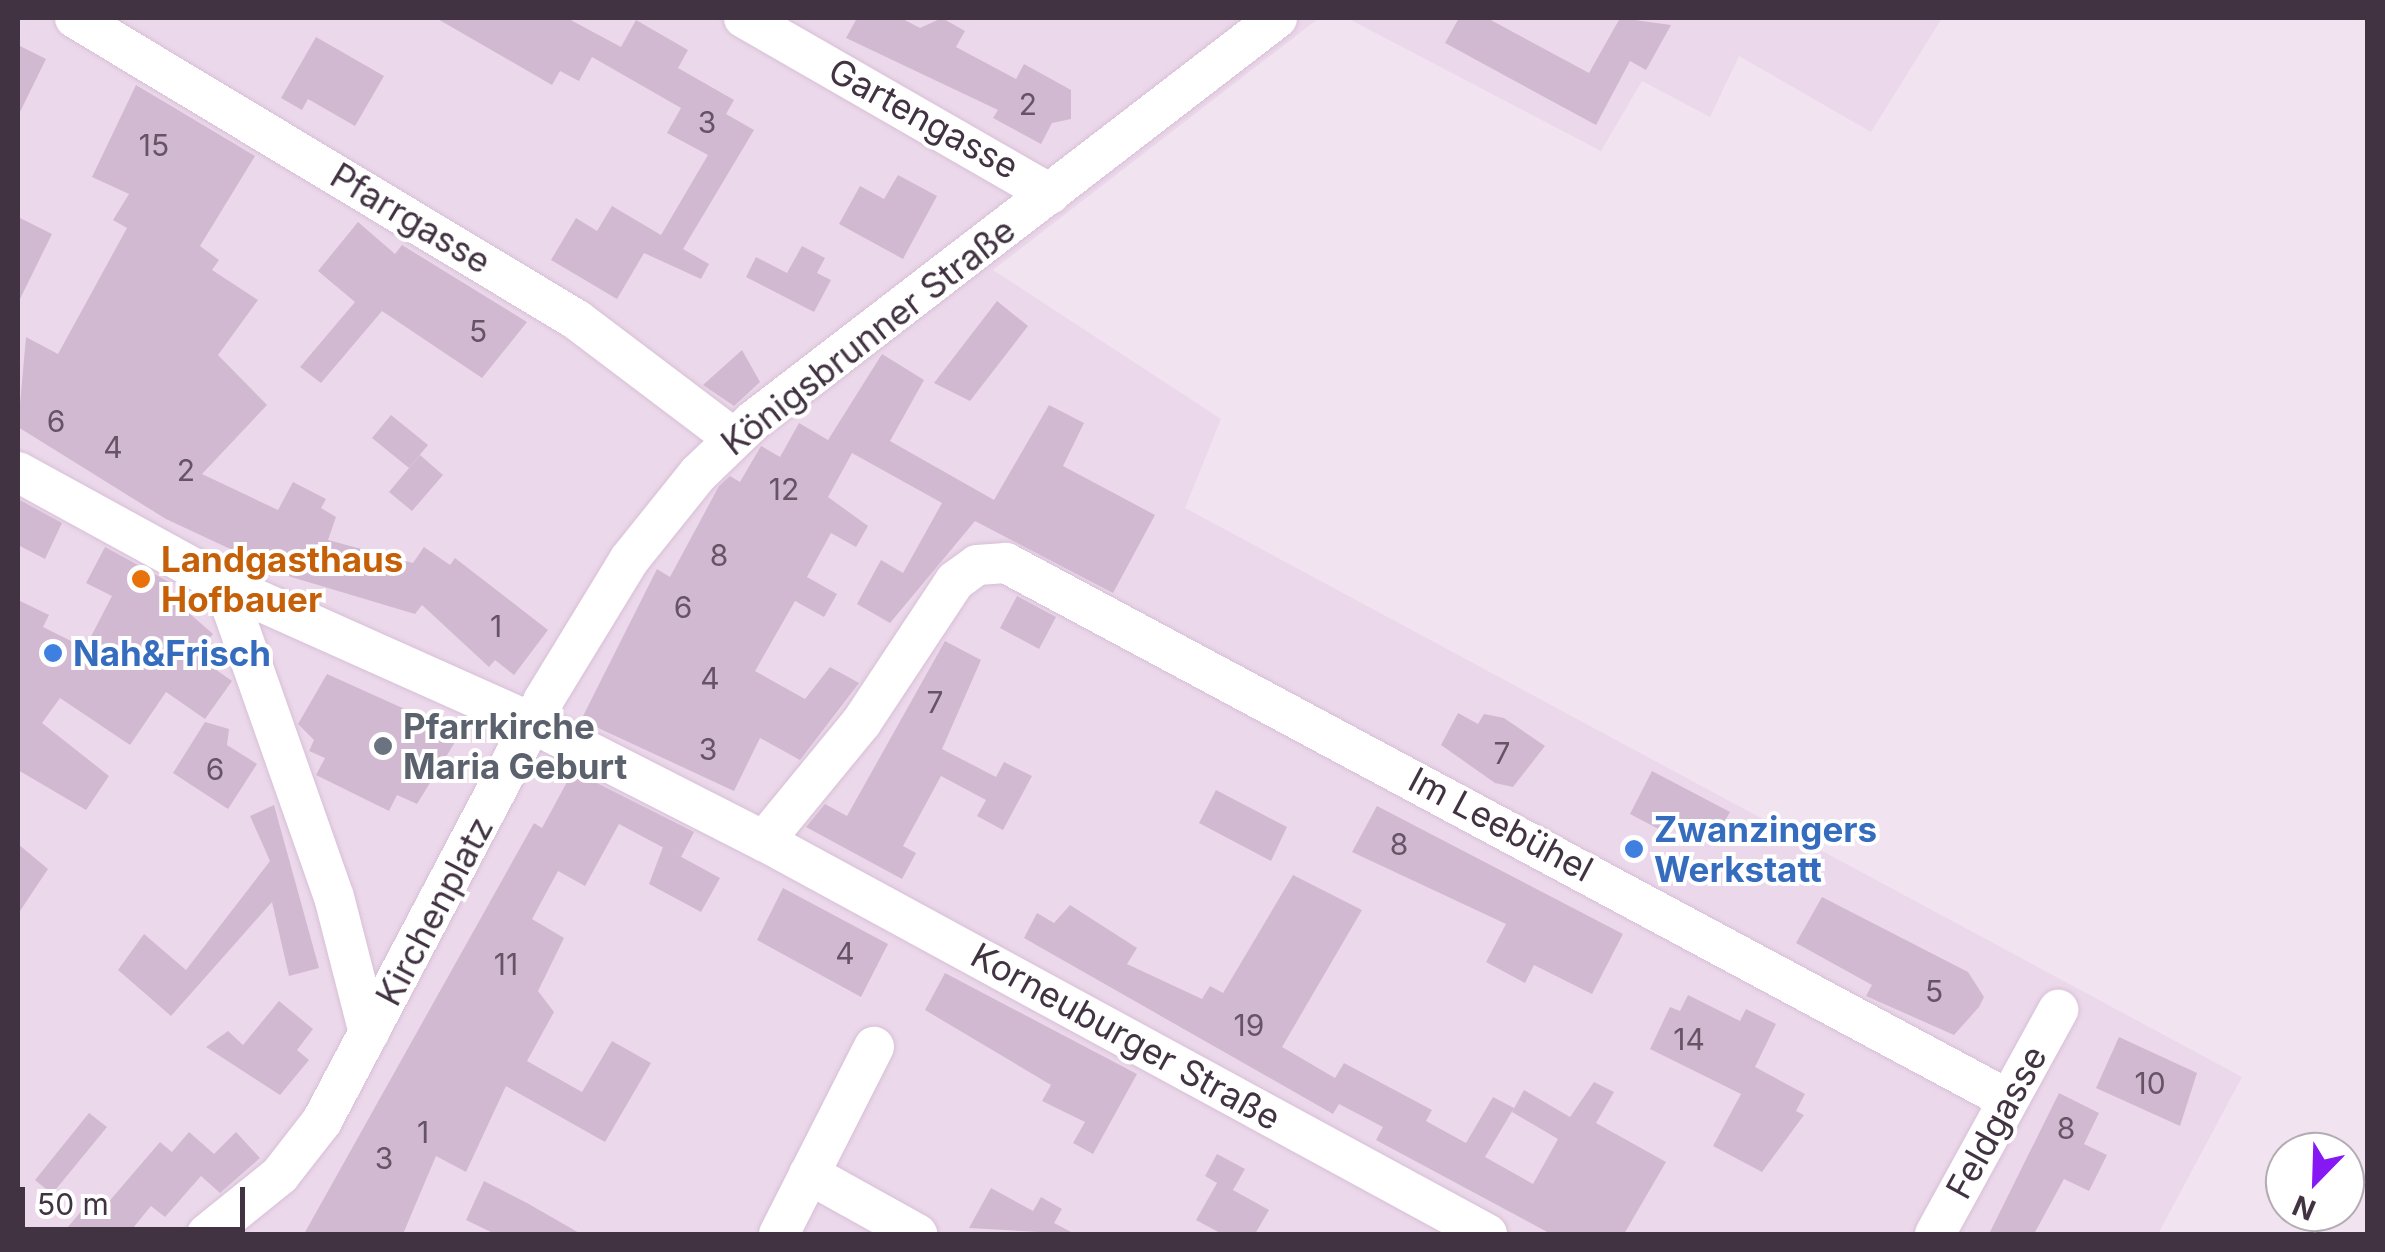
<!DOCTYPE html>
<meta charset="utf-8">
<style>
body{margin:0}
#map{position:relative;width:2385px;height:1252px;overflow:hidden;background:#f1e3f0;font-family:Inter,sans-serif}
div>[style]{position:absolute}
.residential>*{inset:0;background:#ecd8eb}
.building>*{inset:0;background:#d1b9d2}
.roads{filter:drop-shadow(0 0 2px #d7c0d6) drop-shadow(0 0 2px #d7c0d6)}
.minor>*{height:40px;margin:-20px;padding:0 20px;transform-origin:20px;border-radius:20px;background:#fff}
.dots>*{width:28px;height:28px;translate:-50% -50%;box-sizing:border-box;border:5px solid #fff;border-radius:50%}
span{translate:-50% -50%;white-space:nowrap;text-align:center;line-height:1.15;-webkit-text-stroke:8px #fff;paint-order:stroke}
.number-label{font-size:30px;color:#665466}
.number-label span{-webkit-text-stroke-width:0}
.street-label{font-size:35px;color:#423342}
.food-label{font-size:35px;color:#c56008;font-weight:700}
.left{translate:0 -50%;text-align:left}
.shop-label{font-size:35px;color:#366cbe;font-weight:700}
.worship-label{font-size:35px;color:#5b616d;font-weight:700}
.frame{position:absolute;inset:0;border:20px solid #423342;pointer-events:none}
.north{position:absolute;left:2265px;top:1132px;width:100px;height:100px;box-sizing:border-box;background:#fff;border:2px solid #b3adb3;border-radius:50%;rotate:203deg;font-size:28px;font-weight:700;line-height:40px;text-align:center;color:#423342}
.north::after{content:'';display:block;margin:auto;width:35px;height:45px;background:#8618f3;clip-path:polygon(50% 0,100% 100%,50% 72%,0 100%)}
.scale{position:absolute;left:20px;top:1187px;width:225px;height:45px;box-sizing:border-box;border:5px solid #423342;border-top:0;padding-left:12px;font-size:30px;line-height:35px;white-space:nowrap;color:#423342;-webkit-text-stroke:8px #fff;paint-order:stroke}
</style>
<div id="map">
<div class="residential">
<i style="clip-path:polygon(18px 18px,1319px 18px,993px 270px,1221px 419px,1185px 508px,2242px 1077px,2158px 1234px,18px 1234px)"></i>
<i style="clip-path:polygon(1347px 18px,1942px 18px,1871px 132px,1739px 56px,1710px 117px,1642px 81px,1601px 151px)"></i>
</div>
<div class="building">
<i style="clip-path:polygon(436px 18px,567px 18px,621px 47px,636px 20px,688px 50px,678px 68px,734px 100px,726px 114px,754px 130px,683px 249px,709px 264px,701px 279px,644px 253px,617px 299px,551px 260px,576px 218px,597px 231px,612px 206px,661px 235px,708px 155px,667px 133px,681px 108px,592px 57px,579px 81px,560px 71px,552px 85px)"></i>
<i style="clip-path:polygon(857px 18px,901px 18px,920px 28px,942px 18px,965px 31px,956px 47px,1016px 79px,1024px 64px,1071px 90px,1071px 119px,1052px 123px,1041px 144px,993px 118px,998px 110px,846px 38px)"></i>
<i style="clip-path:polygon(1459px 18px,1487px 18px,1589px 73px,1620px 18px,1671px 25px,1646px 70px,1630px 61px,1596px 125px,1445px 43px)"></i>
<i style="clip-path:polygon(316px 37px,384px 76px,355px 126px,308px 99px,302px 110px,281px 98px)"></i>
<i style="clip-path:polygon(18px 45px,46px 59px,18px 116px)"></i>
<i style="clip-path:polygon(136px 85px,255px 156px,200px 246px,219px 260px,212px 270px,258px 300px,218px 355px,267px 405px,202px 474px,278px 510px,293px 482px,326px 499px,321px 508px,336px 517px,328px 540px,413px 563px,424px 547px,450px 565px,455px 558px,548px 630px,514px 675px,495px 660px,489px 667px,422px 605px,415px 614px,288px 576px,166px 519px,18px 427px,26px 337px,58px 354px,127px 228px,113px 220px,129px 194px,92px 177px)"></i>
<i style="clip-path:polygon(898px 175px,937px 196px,903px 259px,839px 224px,860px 186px,884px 199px)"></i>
<i style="clip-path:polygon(18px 217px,52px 234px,18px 303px)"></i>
<i style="clip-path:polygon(358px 222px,395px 254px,402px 245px,527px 322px,482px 378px,382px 311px,321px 383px,300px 367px,355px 302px,318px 271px)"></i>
<i style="clip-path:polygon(802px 246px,825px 258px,817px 273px,831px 280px,814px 312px,746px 277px,756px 257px,787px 273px)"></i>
<i style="clip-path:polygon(997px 301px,1028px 326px,970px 401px,934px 383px)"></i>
<i style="clip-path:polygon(742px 350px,760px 382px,734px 406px,703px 385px)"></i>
<i style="clip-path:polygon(882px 354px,924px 380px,890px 441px,994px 500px,1049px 405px,1084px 423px,1063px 466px,1155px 515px,1113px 593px,975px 521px,890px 623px,857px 604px,881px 560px,903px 573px,942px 503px,852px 453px,828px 497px,868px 526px,856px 547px,831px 533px,807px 577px,837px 594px,824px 617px,795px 601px,755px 671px,805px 699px,830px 667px,859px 683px,800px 760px,760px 738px,734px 791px,581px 720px,657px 569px,670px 577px,719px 486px,730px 476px,740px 482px,761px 446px,780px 457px,799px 423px,828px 440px)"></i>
<i style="clip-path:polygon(391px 415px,428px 445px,409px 468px,372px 438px)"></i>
<i style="clip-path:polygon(420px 455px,443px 475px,412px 511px,389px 492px)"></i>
<i style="clip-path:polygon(18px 499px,62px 523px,45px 559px,18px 545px)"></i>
<i style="clip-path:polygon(105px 547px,171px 583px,166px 593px,213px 634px,195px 655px,232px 681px,205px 719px,166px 692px,130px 745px,60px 698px,42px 723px,109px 776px,86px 810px,18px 770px,18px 600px,49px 615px,43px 627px,85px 648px,112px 596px,86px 583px)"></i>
<i style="clip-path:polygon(1017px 596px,1056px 617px,1039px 649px,1000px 628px)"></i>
<i style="clip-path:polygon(945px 641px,981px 660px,942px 749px,996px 777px,1004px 762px,1032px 776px,1003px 830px,977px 816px,986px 800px,941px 776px,903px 846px,916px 853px,902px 879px,806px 827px,825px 804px,847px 816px)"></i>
<i style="clip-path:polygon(327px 674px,460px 734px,417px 804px,397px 795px,389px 811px,316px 775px,325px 758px,309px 751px,314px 740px,298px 724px)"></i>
<i style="clip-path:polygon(1458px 713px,1478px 724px,1484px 714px,1504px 718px,1545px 746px,1513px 787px,1495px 783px,1441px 745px)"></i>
<i style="clip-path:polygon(205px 722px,229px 729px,227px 745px,257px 764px,228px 809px,173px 773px)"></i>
<i style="clip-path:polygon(573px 771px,694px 832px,681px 857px,619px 824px,585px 886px,558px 871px,532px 919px,564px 938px,538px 991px,554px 1012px,527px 1061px,582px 1092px,612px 1041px,651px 1063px,605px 1142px,506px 1086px,466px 1172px,436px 1156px,403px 1234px,304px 1234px,534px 823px,542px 828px)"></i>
<i style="clip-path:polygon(1652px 771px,1730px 812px,1713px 842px,1676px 822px,1670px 835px,1630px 814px)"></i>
<i style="clip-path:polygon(1216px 790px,1287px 827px,1271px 861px,1199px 823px)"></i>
<i style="clip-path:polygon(274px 805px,319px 968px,289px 976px,272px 902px,171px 1016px,118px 970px,144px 934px,186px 970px,270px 861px,250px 816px)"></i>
<i style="clip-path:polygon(1377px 806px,1623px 934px,1592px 994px,1534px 965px,1525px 983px,1486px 962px,1506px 924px,1352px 852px)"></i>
<i style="clip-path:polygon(18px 844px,48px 869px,18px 914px)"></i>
<i style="clip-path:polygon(663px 847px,720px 878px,701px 912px,649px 884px)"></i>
<i style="clip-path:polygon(1293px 875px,1362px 910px,1282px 1047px,1335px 1078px,1344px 1063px,1432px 1110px,1426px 1121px,1466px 1143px,1493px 1097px,1514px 1108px,1485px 1157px,1533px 1184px,1558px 1139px,1512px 1112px,1524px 1090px,1570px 1117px,1594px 1082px,1614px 1092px,1596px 1123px,1666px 1162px,1624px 1234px,1551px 1234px,1376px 1140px,1383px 1127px,1339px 1104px,1333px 1114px,1024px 938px,1037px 913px,1054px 923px,1070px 905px,1137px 948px,1127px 964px,1202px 999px,1210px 986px,1223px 993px)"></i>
<i style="clip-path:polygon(783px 888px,888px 944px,861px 997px,757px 940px)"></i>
<i style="clip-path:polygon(1822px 897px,1968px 972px,1984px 997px,1979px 1007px,1954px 1035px,1866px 996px,1872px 985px,1796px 943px)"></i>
<i style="clip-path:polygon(945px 973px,1137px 1074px,1093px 1154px,1073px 1143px,1085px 1122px,1042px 1101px,1051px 1085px,925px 1010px)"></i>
<i style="clip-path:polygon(1688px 995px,1740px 1021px,1746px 1009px,1776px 1024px,1755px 1067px,1805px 1094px,1796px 1111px,1804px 1115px,1762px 1172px,1713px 1146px,1741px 1094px,1650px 1049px,1670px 1007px,1680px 1011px)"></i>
<i style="clip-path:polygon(279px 1001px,313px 1029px,297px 1050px,309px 1060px,280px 1095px,206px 1047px,228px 1031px,243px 1045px)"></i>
<i style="clip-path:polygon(2119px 1037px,2197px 1073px,2180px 1126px,2096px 1088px)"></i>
<i style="clip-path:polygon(2059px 1093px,2099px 1113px,2084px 1144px,2107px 1155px,2089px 1191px,2064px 1179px,2034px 1234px,1989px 1234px)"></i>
<i style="clip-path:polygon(89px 1113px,107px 1127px,52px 1194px,35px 1180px)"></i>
<i style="clip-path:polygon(189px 1132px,214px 1154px,236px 1132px,260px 1158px,220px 1193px,201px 1176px,165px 1217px,151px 1206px,128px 1234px,62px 1234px,94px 1196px,106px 1205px,160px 1142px,172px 1152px)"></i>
<i style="clip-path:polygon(1217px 1154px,1245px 1169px,1233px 1190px,1269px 1210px,1255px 1234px,1222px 1234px,1196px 1220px,1217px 1183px,1205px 1176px)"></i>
<i style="clip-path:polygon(484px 1181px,527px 1203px,581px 1234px,495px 1234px,466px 1220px)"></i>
<i style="clip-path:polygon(991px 1188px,1033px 1211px,1041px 1197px,1062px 1209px,1054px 1223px,1075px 1234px,969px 1228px)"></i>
</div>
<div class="roads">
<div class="minor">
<i style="left:75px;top:18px;width:586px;rotate:31.03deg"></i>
<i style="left:577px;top:320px;width:196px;rotate:37.1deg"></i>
<i style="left:744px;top:18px;width:353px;rotate:29.9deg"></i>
<i style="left:18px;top:472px;width:235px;rotate:28.7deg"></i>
<i style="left:224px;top:585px;width:338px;rotate:24.1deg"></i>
<i style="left:532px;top:723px;width:260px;rotate:27deg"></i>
<i style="left:764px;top:841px;width:823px;rotate:28.53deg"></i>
<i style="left:224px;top:585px;width:331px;rotate:70.6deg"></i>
<i style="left:334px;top:897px;width:140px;rotate:75.6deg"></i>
<i style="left:764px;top:841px;width:153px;rotate:-50.6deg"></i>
<i style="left:861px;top:723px;width:170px;rotate:-56.5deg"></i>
<i style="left:955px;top:581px;width:27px;rotate:-36deg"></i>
<i style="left:977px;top:565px;width:29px;rotate:-4deg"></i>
<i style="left:1006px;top:563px;width:1135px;rotate:28.17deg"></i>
<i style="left:809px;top:1174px;width:124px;rotate:29.1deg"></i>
<i style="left:207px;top:1234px;width:94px;rotate:-38.9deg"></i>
<i style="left:280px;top:1175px;width:68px;rotate:-52.1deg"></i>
<i style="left:322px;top:1121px;width:475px;rotate:-62.2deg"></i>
<i style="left:543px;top:701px;width:165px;rotate:-58.6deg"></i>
<i style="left:629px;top:560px;width:110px;rotate:-51.3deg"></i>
<i style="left:698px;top:474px;width:76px;rotate:-43.9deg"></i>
<i style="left:753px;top:421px;width:661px;rotate:-37.56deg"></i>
<i style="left:779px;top:1234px;width:210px;rotate:-63.1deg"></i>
<i style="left:1935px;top:1234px;width:256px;rotate:-61.2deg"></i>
</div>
</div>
<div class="dots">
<i style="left:141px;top:579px;background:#e8710a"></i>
<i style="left:53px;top:653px;background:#3f7fe0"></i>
<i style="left:383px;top:746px;background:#6b7280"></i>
<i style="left:1634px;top:849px;background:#3f7fe0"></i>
</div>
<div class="number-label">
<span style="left:1028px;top:104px">2</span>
<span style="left:707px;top:122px">3</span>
<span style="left:154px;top:145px">15</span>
<span style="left:478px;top:331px">5</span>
<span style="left:56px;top:421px">6</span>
<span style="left:113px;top:447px">4</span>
<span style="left:186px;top:470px">2</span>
<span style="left:784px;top:489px">12</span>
<span style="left:719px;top:555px">8</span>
<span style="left:683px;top:607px">6</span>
<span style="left:496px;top:626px">1</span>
<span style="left:710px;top:678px">4</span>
<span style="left:935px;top:702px">7</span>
<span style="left:708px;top:749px">3</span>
<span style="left:1502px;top:753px">7</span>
<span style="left:215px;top:769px">6</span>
<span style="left:1399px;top:844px">8</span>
<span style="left:845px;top:953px">4</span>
<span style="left:506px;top:964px">11</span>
<span style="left:1934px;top:991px">5</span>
<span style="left:1249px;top:1025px">19</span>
<span style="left:1689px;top:1039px">14</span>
<span style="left:2150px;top:1083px">10</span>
<span style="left:2066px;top:1128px">8</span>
<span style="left:423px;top:1132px">1</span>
<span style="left:384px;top:1158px">3</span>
</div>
<div class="street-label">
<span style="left:924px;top:118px;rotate:29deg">Gartengasse</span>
<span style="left:411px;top:218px;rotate:31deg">Pfarrgasse</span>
<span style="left:868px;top:336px;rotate:-38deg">Königsbrunner Straße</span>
<span style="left:1501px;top:824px;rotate:28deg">Im Leebühel</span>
<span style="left:434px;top:911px;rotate:-62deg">Kirchenplatz</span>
<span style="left:1126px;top:1036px;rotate:29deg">Korneuburger Straße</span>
<span style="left:1996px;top:1122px;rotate:-61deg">Feldgasse</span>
</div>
<div class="food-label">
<span class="left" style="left:161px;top:579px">Landgasthaus<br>Hofbauer</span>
</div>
<div class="shop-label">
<span class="left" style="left:73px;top:653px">Nah&amp;Frisch</span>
<span class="left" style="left:1654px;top:849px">Zwanzingers<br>Werkstatt</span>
</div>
<div class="worship-label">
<span class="left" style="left:403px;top:746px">Pfarrkirche<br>Maria Geburt</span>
</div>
<div class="frame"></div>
<div class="north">N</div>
<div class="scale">50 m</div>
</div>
